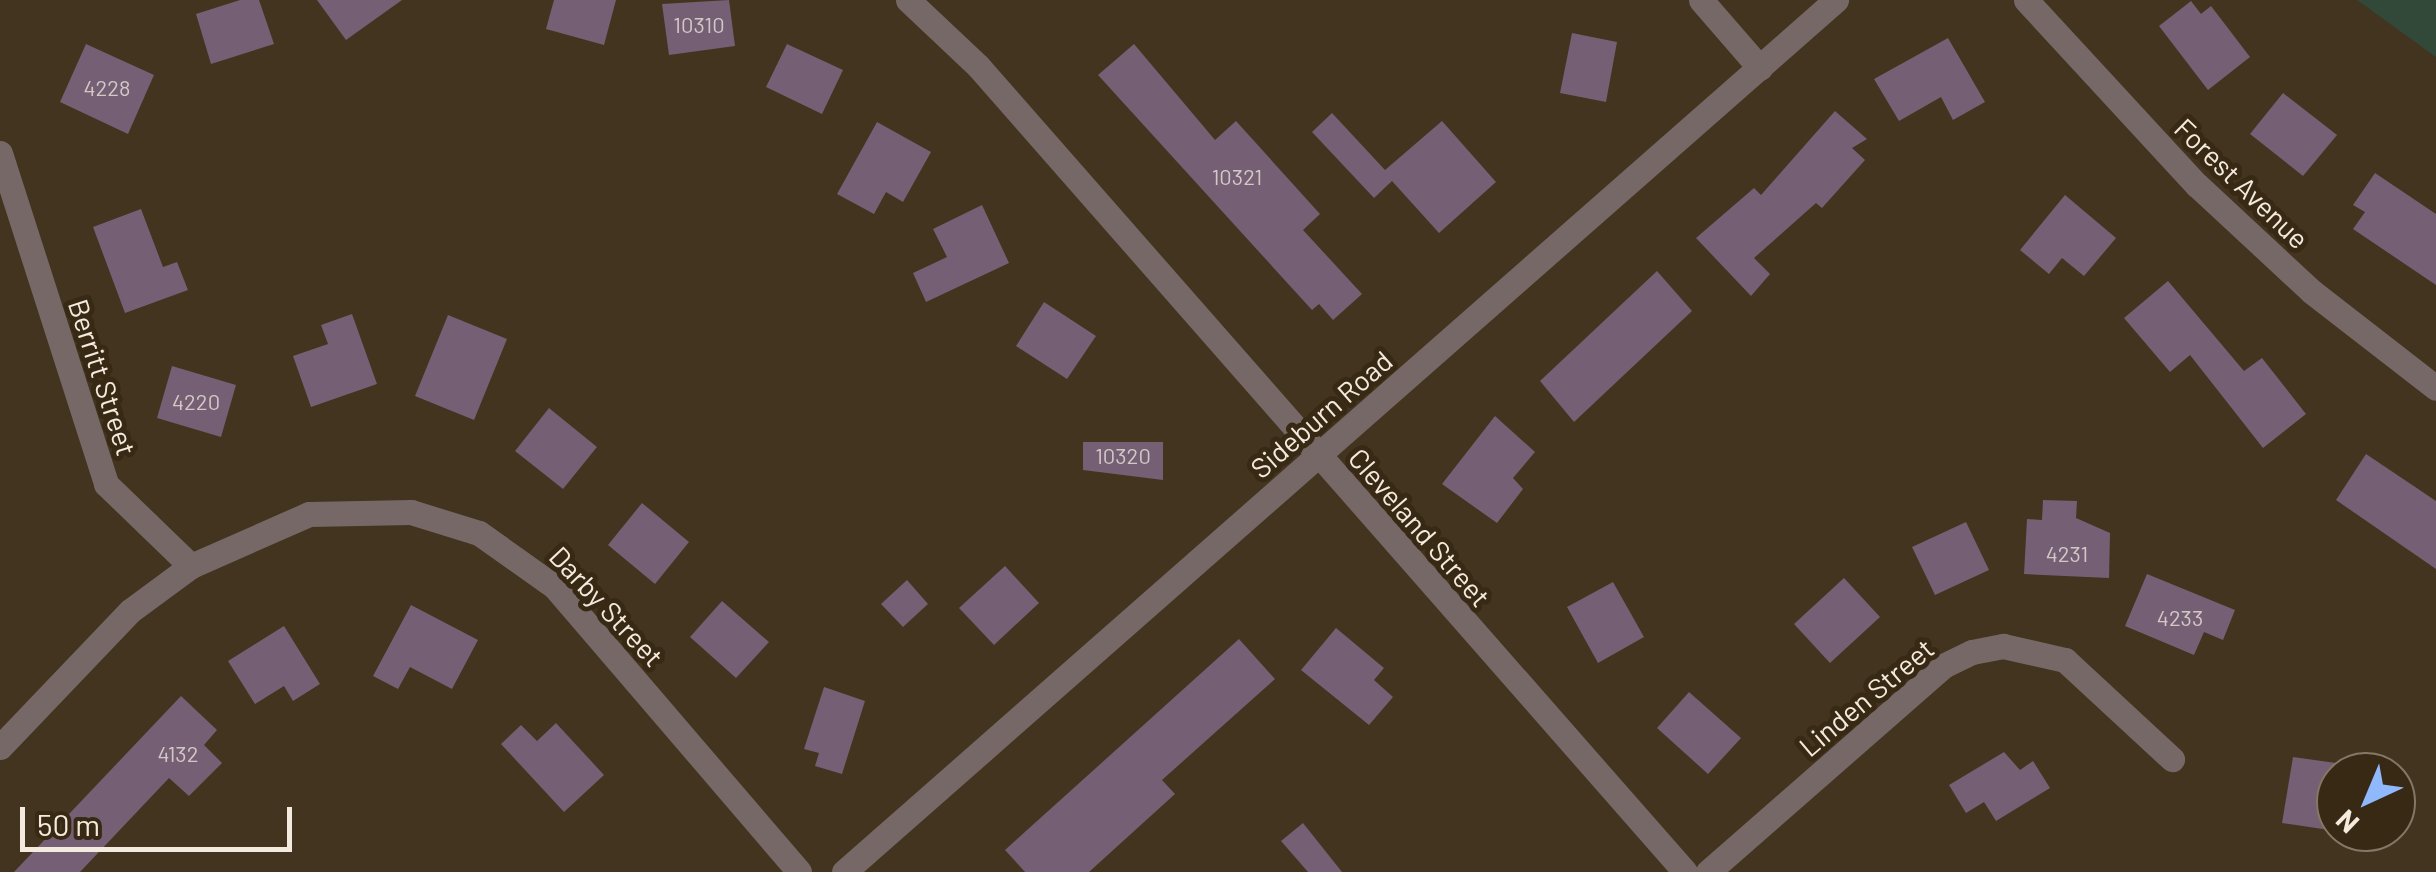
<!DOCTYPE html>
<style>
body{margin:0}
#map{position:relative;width:2436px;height:872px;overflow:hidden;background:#42341e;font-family:Barlow,sans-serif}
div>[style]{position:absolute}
.green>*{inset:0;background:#324939}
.building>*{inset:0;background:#745f75}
.street>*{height:25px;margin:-12.5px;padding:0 12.5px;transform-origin:12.5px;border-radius:12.5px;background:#766866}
span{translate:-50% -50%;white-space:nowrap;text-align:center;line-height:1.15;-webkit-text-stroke:10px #382914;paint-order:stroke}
.number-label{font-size:22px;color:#d4c8c4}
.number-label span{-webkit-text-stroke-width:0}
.street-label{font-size:28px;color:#f4ebde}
.north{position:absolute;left:2316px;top:752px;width:100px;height:100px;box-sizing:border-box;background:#382914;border:2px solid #837765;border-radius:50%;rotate:224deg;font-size:28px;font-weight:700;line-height:40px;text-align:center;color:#f4ebde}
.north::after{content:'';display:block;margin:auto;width:35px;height:45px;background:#8fb8fd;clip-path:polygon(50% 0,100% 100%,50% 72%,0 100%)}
.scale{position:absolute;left:20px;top:807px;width:272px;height:45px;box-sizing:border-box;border:5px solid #f4ebde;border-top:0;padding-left:12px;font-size:30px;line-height:35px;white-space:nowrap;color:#f4ebde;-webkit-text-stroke:8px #382914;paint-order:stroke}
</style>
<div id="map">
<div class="green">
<i style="clip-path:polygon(2357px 0,2436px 0,2436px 57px)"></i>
</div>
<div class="building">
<i style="clip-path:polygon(240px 0,259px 0,274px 44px,211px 64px,196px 14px)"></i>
<i style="clip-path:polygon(317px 0,402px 0,346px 40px)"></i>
<i style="clip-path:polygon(554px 0,616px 0,604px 45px,546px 29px)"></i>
<i style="clip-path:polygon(729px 0,735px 46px,669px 55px,662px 4px)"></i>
<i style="clip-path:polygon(2191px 1px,2201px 14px,2211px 6px,2250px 57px,2208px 90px,2159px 26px)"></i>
<i style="clip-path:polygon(1572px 33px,1617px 42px,1606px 102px,1560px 93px)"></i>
<i style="clip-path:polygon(1948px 38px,1985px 102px,1953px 120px,1941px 97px,1899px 121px,1874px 79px)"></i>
<i style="clip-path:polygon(86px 44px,154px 75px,128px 134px,60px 102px)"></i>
<i style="clip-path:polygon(787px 44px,843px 70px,822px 114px,766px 87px)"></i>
<i style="clip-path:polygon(1134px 44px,1215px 140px,1236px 121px,1320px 214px,1303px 230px,1362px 294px,1333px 320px,1319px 304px,1312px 310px,1098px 75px)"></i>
<i style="clip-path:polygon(2283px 93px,2337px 135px,2303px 176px,2250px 134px)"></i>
<i style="clip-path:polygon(1835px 111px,1867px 139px,1852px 148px,1865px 160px,1822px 208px,1816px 203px,1754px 258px,1770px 274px,1751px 296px,1696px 238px,1754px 188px,1761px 195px)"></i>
<i style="clip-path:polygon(1332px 113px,1385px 170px,1442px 121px,1496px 182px,1439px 233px,1392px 181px,1374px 198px,1312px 132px)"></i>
<i style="clip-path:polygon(877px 122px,931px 152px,903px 202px,886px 192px,874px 214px,837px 194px)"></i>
<i style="clip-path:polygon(2375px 173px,2436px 214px,2436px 285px,2353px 229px,2365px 212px,2353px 205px)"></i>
<i style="clip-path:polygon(2065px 195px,2116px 238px,2084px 276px,2062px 258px,2049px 274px,2020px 250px)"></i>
<i style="clip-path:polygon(982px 205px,1009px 263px,926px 302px,913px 273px,947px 257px,933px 229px)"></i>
<i style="clip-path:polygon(141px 209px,163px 267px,177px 262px,188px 290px,125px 313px,93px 227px)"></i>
<i style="clip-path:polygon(1657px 271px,1692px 311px,1574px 422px,1540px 381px)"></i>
<i style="clip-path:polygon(2168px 281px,2244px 371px,2262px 358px,2306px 414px,2263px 448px,2190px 355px,2170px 372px,2124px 318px)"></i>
<i style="clip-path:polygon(1044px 302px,1096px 336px,1067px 379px,1016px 346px)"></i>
<i style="clip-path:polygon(352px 314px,377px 384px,311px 407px,293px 356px,328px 344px,321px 325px)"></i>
<i style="clip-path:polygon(448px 315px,507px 339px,474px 420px,415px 396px)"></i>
<i style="clip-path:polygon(172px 366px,236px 385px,221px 437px,157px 418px)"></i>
<i style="clip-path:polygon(549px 408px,597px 447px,563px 489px,515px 451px)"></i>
<i style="clip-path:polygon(1495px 416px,1535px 452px,1513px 478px,1523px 489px,1497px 523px,1442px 484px)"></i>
<i style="clip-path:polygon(1083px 442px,1163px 442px,1163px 480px,1083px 470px)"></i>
<i style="clip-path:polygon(2366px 454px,2436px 501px,2436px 569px,2336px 500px)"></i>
<i style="clip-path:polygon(2043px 500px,2077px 501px,2076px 518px,2110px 533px,2109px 578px,2024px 574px,2027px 519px,2042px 520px)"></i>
<i style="clip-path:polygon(642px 503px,689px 542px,655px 584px,608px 545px)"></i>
<i style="clip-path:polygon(1966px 522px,1989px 570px,1935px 595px,1912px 547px)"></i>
<i style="clip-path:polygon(1005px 566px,1039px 603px,994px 645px,959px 608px)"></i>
<i style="clip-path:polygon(2147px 574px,2235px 610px,2223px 640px,2204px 632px,2194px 655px,2125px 626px)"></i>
<i style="clip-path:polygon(1844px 578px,1880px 617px,1830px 663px,1794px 624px)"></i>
<i style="clip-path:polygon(907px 580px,928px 604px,903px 627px,881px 604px)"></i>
<i style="clip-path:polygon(1613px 582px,1644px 637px,1598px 663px,1567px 607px)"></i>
<i style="clip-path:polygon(722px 601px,769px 642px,736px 678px,690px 637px)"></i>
<i style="clip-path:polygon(411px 605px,478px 640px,452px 689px,410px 667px,398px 689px,373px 676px)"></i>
<i style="clip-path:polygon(284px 626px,320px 684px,293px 701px,284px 686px,255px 704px,228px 661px)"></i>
<i style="clip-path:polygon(1336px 628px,1384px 668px,1374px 680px,1393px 697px,1369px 725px,1301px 670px)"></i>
<i style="clip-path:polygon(1239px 639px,1275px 679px,1162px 780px,1175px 794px,1089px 872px,1025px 872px,1005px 850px)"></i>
<i style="clip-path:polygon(824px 687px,865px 701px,842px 774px,815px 766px,819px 753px,804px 749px)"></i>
<i style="clip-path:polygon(1689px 692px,1741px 738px,1708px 774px,1657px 728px)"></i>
<i style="clip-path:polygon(181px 696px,217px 730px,204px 745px,222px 763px,189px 796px,169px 778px,80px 872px,14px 872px)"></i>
<i style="clip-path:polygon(556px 723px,604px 775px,564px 812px,501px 744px,521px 725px,537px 741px)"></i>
<i style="clip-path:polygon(2004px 752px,2020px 770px,2033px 761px,2050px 788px,1996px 821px,1984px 802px,1966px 813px,1949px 785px)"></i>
<i style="clip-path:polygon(2293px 757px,2336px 763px,2336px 831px,2282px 823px)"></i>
<i style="clip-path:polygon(1303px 823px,1342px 872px,1308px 872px,1281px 841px)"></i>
</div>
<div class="street">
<i style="left:908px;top:0;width:96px;rotate:43.3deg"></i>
<i style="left:978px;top:66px;width:1072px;rotate:48.74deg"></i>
<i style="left:1701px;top:0;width:90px;rotate:49.1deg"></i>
<i style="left:2026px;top:0;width:252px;rotate:47.3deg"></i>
<i style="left:2197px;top:185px;width:156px;rotate:42.9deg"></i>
<i style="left:2311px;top:291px;width:158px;rotate:37.8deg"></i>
<i style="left:0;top:153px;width:348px;rotate:72.2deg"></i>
<i style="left:106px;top:484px;width:118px;rotate:44deg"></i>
<i style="left:0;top:747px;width:188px;rotate:-46.3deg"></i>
<i style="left:130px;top:611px;width:76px;rotate:-36.4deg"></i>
<i style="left:191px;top:566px;width:129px;rotate:-23.8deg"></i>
<i style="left:309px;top:514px;width:102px;rotate:-1.1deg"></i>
<i style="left:411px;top:512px;width:71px;rotate:17.2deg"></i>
<i style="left:479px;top:533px;width:93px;rotate:35.4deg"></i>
<i style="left:555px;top:587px;width:375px;rotate:49.4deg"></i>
<i style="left:844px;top:872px;width:1321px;rotate:-41.32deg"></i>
<i style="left:1708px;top:872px;width:313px;rotate:-41.2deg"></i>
<i style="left:1943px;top:666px;width:32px;rotate:-26deg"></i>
<i style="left:1972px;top:652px;width:32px;rotate:-11deg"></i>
<i style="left:2003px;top:646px;width:64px;rotate:12.7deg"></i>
<i style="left:2065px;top:660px;width:146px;rotate:42.8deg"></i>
</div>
<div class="number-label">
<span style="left:699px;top:25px">10310</span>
<span style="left:107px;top:88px">4228</span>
<span style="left:1237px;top:177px">10321</span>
<span style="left:196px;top:402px">4220</span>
<span style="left:1123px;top:456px">10320</span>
<span style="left:2067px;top:554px">4231</span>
<span style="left:2180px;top:618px">4233</span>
<span style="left:178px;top:754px">4132</span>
</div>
<div class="street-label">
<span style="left:2242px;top:183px;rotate:44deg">Forest Avenue</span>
<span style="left:103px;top:377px;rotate:72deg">Berritt Street</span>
<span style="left:1321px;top:414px;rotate:-41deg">Sideburn Road</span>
<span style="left:1420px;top:527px;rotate:49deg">Cleveland Street</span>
<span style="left:607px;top:606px;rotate:47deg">Darby Street</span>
<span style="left:1866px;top:697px;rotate:-40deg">Linden Street</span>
</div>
<div class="north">N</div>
<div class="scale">50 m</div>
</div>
